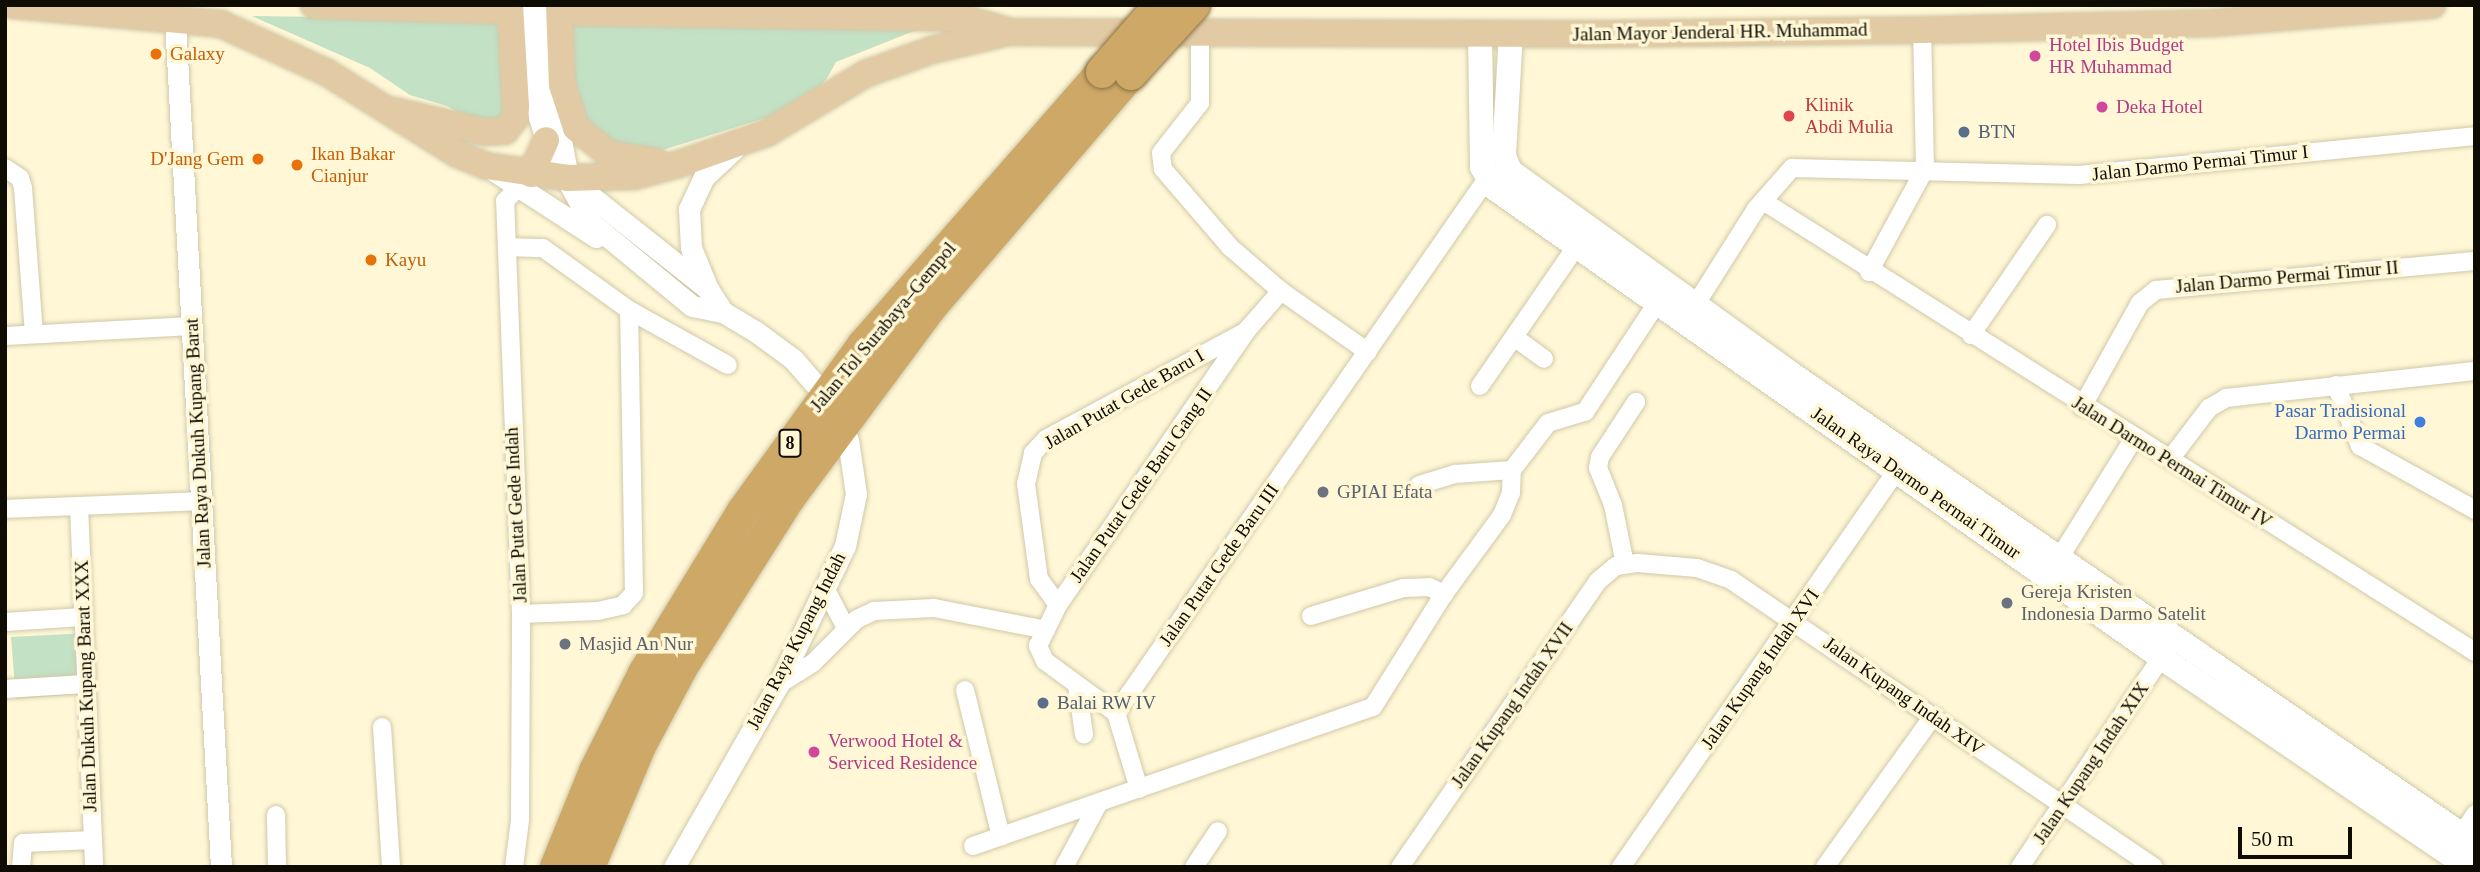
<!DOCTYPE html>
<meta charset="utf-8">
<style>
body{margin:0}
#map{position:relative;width:2480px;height:872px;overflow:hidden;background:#fff7d6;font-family:"Times New Roman",serif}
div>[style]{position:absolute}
.green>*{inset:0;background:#c3e1c5}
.roads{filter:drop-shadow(0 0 2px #d0c9a9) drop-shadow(0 0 2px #d0c9a9)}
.minor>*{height:18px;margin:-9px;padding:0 9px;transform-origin:9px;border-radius:9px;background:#fff}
.tertiary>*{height:21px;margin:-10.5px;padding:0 10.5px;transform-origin:10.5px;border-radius:10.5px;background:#fff}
.secondary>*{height:24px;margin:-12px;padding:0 12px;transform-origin:12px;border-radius:12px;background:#fff}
.primary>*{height:26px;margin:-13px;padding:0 13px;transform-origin:13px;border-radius:13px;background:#e2cba4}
.motorway>*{height:32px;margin:-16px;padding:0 16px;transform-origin:16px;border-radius:16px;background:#cea867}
.bridges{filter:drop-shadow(0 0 2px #8b7144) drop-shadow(0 0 2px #8b7144)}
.motorway-bridge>*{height:32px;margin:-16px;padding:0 16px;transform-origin:16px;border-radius:16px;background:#cea867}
.dots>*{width:19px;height:19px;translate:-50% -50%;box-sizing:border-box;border:4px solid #fff7d6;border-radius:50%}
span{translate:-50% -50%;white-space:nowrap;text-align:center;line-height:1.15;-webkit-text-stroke:7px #fff7d6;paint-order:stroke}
.shield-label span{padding:2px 5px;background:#fff7d6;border:2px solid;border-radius:5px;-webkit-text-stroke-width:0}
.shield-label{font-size:18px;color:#0e0c03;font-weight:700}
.street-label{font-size:19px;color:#0e0c03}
.hotel-label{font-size:19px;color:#b23c85}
.left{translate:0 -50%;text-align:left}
.food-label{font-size:19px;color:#c56008}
.right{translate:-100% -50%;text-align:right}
.health-label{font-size:19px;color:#be3a42}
.service-label{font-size:19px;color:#4e5e75}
.shop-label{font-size:19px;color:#366cbe}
.worship-label{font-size:19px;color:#5b616d}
.frame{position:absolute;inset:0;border:7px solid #0e0c03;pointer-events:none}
.scale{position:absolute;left:2238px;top:827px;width:114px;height:32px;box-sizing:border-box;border:4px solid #0e0c03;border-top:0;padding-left:9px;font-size:21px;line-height:24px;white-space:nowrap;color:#0e0c03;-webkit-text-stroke:5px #fff7d6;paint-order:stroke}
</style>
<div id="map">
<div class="green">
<i style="clip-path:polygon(252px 16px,507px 20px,513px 119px,491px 131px,447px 106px,410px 95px,370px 68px)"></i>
<i style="clip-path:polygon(571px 21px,924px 27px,836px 62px,826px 80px,804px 100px,769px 117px,640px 157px,587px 134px,574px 81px)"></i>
<i style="clip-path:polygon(87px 633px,91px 693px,16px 699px,11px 637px)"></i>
</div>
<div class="roads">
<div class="minor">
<i style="left:1200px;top:34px;width:69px;rotate:90deg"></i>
<i style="left:1200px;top:103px;width:63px;rotate:128deg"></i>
<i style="left:1161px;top:153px;width:16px;rotate:83deg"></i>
<i style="left:1163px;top:169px;width:103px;rotate:49.3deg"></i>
<i style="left:1230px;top:247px;width:67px;rotate:40.8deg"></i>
<i style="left:1281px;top:291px;width:106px;rotate:35deg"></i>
<i style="left:5px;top:168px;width:18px;rotate:34deg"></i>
<i style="left:20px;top:178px;width:10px;rotate:73deg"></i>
<i style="left:23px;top:188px;width:146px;rotate:85.7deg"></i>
<i style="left:1763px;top:201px;width:843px;rotate:32.35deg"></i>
<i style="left:507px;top:247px;width:36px;rotate:2deg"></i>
<i style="left:543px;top:248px;width:106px;rotate:35.8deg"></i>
<i style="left:629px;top:310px;width:113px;rotate:29.1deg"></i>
<i style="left:1869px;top:272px;width:117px;rotate:-61.5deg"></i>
<i style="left:1925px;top:169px;width:139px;rotate:-91.2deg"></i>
<i style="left:1689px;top:315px;width:125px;rotate:-57.7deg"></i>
<i style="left:1756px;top:209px;width:55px;rotate:-48.7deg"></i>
<i style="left:1792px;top:168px;width:287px;rotate:1.4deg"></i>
<i style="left:2079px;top:175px;width:398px;rotate:-5.6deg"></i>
<i style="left:1971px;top:335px;width:134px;rotate:-55.4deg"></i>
<i style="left:5px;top:336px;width:187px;rotate:-3.1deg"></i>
<i style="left:1514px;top:337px;width:37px;rotate:36deg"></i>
<i style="left:2336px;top:385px;width:66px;rotate:68.5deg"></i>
<i style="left:2360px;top:446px;width:132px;rotate:29.1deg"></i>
<i style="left:1480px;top:386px;width:169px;rotate:-55.4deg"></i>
<i style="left:2082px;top:407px;width:119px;rotate:-60.9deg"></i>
<i style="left:2140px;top:303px;width:21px;rotate:-39deg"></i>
<i style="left:2156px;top:290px;width:320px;rotate:-5.2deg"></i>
<i style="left:2171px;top:458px;width:63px;rotate:-52.8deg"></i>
<i style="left:2209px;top:408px;width:20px;rotate:-30deg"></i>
<i style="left:2226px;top:398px;width:250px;rotate:-6.2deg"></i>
<i style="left:1419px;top:485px;width:38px;rotate:-17deg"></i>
<i style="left:1455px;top:474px;width:57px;rotate:-4deg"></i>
<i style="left:79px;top:506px;width:361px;rotate:87.6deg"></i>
<i style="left:5px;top:509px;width:196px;rotate:-2.3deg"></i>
<i style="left:2060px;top:557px;width:140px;rotate:-58.1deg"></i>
<i style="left:1625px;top:564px;width:60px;rotate:-101.5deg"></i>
<i style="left:1613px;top:505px;width:40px;rotate:-112deg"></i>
<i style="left:1598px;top:468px;width:11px;rotate:-80deg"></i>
<i style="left:1600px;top:457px;width:66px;rotate:-56.8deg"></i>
<i style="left:825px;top:588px;width:45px;rotate:62.3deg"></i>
<i style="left:1058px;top:605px;width:32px;rotate:-126deg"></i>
<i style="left:1039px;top:579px;width:96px;rotate:-97.8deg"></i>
<i style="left:1026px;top:484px;width:32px;rotate:-77deg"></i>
<i style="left:1033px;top:453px;width:19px;rotate:-47deg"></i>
<i style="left:1046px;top:439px;width:226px;rotate:-28.3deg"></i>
<i style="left:521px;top:614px;width:77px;rotate:-2.2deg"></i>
<i style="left:598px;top:611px;width:26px;rotate:-13deg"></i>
<i style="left:623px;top:605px;width:16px;rotate:-47deg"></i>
<i style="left:634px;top:593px;width:283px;rotate:-91deg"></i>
<i style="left:1311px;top:616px;width:97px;rotate:-16.8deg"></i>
<i style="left:1404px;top:588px;width:25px;rotate:-2deg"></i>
<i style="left:1429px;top:587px;width:17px;rotate:25deg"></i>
<i style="left:5px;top:622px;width:78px;rotate:-3.7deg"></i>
<i style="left:778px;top:685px;width:41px;rotate:-32.2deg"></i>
<i style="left:813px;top:663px;width:62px;rotate:-45deg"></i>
<i style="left:857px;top:619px;width:19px;rotate:-25deg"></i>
<i style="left:874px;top:611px;width:60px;rotate:-2.9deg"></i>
<i style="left:934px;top:608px;width:114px;rotate:11.1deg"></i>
<i style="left:1077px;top:685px;width:50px;rotate:82deg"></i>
<i style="left:5px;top:689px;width:80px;rotate:-3.6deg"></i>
<i style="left:965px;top:690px;width:151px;rotate:76.2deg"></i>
<i style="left:1116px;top:713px;width:88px;rotate:-143.8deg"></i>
<i style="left:1045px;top:661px;width:17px;rotate:-115deg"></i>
<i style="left:1038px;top:646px;width:46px;rotate:-64deg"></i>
<i style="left:1058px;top:605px;width:334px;rotate:-55.5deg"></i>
<i style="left:1247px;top:330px;width:52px;rotate:-48.9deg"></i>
<i style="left:382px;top:727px;width:140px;rotate:86.3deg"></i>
<i style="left:1139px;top:789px;width:79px;rotate:-106.8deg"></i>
<i style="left:1116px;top:713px;width:649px;rotate:-55.23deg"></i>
<i style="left:276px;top:815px;width:52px;rotate:88.9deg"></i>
<i style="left:2462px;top:835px;width:25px;rotate:-58deg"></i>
<i style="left:973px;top:846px;width:423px;rotate:-19.2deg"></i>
<i style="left:1373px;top:707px;width:133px;rotate:-57.9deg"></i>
<i style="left:1444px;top:594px;width:98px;rotate:-53.7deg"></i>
<i style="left:1502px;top:515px;width:24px;rotate:-68deg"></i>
<i style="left:1511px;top:493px;width:23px;rotate:-88deg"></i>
<i style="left:1512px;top:470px;width:59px;rotate:-52.5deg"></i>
<i style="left:1548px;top:423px;width:39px;rotate:-17deg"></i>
<i style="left:1585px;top:412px;width:131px;rotate:-56.6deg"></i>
<i style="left:21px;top:867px;width:24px;rotate:-85deg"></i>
<i style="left:23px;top:843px;width:70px;rotate:-2.5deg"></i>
<i style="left:514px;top:867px;width:47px;rotate:-82.7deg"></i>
<i style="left:520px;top:820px;width:206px;rotate:-89.7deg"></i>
<i style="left:521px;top:614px;width:413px;rotate:-92.2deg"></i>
<i style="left:505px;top:201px;width:34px;rotate:-45deg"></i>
<i style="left:1064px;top:867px;width:72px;rotate:-61.6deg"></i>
<i style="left:1194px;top:867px;width:43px;rotate:-56.3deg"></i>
<i style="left:1400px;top:867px;width:348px;rotate:-55.3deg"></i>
<i style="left:1598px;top:581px;width:23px;rotate:-40deg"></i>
<i style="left:1616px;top:566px;width:22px;rotate:-8deg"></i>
<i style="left:1638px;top:563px;width:59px;rotate:4.8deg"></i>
<i style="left:1697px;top:568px;width:36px;rotate:19deg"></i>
<i style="left:1731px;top:580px;width:511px;rotate:34.16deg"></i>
<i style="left:1621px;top:867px;width:484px;rotate:-55.2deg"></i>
<i style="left:1825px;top:867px;width:186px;rotate:-54.4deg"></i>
<i style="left:2020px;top:867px;width:263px;rotate:-56deg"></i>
</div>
<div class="tertiary">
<i style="left:527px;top:5px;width:113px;rotate:83.9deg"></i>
<i style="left:539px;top:117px;width:24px;rotate:73deg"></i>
<i style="left:546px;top:140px;width:93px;rotate:61.8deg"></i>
<i style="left:590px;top:222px;width:132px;rotate:39.5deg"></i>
<i style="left:692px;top:306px;width:32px;rotate:11deg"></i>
<i style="left:723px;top:312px;width:37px;rotate:31deg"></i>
<i style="left:755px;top:331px;width:47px;rotate:36.4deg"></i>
<i style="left:793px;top:359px;width:32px;rotate:49deg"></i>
<i style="left:543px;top:5px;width:71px;rotate:85.2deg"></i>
<i style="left:549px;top:76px;width:104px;rotate:79.4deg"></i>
<i style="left:568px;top:178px;width:179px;rotate:38.4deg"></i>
<i style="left:708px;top:289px;width:27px;rotate:57deg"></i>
<i style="left:175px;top:20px;width:848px;rotate:86.89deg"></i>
<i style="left:488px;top:167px;width:129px;rotate:32.9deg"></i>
<i style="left:708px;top:289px;width:44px;rotate:-112.5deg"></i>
<i style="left:691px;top:248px;width:39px;rotate:-93deg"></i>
<i style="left:689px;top:209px;width:35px;rotate:-65deg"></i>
<i style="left:704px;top:177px;width:41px;rotate:-43deg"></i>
<i style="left:674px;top:867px;width:210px;rotate:-60.3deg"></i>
<i style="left:778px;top:685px;width:154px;rotate:-64.3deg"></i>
<i style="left:845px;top:546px;width:53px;rotate:-78.1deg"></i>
<i style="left:856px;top:494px;width:55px;rotate:-98.4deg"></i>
</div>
<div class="secondary">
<i style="left:1511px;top:33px;width:123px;rotate:93.3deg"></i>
<i style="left:1504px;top:156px;width:16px;rotate:68deg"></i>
<i style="left:1510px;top:171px;width:345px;rotate:35.8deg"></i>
<i style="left:1790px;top:373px;width:831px;rotate:34.51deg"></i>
<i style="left:1480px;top:34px;width:133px;rotate:89.1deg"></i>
<i style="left:1482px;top:167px;width:24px;rotate:60deg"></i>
<i style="left:1494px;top:188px;width:817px;rotate:35.13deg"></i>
<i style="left:2162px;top:658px;width:371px;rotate:34.3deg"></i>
</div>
<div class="primary">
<i style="left:13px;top:5px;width:209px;rotate:5.2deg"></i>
<i style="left:221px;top:24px;width:115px;rotate:24.6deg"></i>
<i style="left:326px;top:72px;width:155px;rotate:32deg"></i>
<i style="left:457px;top:154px;width:31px;rotate:22deg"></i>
<i style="left:486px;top:166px;width:83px;rotate:8.3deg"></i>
<i style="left:568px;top:178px;width:67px;rotate:-1.7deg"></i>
<i style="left:635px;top:176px;width:46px;rotate:-15.3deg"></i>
<i style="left:679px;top:164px;width:93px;rotate:-19.4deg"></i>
<i style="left:767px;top:133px;width:114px;rotate:-31deg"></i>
<i style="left:865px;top:74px;width:71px;rotate:-19.7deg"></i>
<i style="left:932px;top:50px;width:79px;rotate:-13.2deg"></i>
<i style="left:1009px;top:32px;width:592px;rotate:0.19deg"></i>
<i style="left:1601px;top:34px;width:321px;rotate:-0.7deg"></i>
<i style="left:1922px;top:30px;width:291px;rotate:-1.4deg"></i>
<i style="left:2213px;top:23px;width:220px;rotate:-4.7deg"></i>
<i style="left:314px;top:5px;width:180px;rotate:1.6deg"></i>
<i style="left:559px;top:5px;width:80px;rotate:87.9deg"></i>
<i style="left:562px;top:85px;width:45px;rotate:72deg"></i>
<i style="left:576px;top:128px;width:42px;rotate:38.2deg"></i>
<i style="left:609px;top:154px;width:49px;rotate:9.5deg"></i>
<i style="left:573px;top:12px;width:390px;rotate:0.9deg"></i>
<i style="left:963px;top:18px;width:46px;rotate:16.5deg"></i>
<i style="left:394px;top:111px;width:93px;rotate:13deg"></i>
<i style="left:485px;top:132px;width:20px;rotate:-3deg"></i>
<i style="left:505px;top:131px;width:16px;rotate:-52deg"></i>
<i style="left:515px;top:118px;width:12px;rotate:-85deg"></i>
<i style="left:516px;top:106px;width:101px;rotate:-93.4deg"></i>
<i style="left:531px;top:174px;width:37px;rotate:-66deg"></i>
</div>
<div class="motorway">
<i style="left:556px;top:867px;width:104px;rotate:-67.9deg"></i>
<i style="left:595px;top:771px;width:110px;rotate:-63.4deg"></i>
<i style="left:644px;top:673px;width:190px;rotate:-58.6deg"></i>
<i style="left:743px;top:511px;width:205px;rotate:-54.1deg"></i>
<i style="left:863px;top:345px;width:363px;rotate:-48.8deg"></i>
<i style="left:589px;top:867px;width:131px;rotate:-67.1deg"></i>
<i style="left:640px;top:746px;width:89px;rotate:-62deg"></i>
<i style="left:682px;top:667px;width:201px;rotate:-57.6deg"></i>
<i style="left:790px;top:497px;width:238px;rotate:-53.4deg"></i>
<i style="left:932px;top:306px;width:306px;rotate:-49.4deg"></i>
</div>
</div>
<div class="bridges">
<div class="motorway-bridge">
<i style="left:1102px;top:72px;width:89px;rotate:-49.1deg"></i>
<i style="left:1131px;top:74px;width:93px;rotate:-47.6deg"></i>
</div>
</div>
<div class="dots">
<i style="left:156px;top:54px;background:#e8710a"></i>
<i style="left:2035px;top:56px;background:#d1479c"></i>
<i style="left:2102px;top:107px;background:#d1479c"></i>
<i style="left:1789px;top:116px;background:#e0444e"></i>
<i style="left:1964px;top:132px;background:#5c6f8a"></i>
<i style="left:258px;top:159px;background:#e8710a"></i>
<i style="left:297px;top:165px;background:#e8710a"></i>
<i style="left:371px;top:260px;background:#e8710a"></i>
<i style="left:2420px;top:422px;background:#3f7fe0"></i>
<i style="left:1323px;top:492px;background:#6b7280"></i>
<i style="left:2007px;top:603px;background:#6b7280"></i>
<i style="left:565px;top:644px;background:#6b7280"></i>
<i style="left:1043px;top:703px;background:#5c6f8a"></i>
<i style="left:814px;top:752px;background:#d1479c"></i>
</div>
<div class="shield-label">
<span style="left:790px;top:443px">8</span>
</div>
<div class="street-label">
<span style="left:1720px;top:32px;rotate:-1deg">Jalan Mayor Jenderal HR. Muhammad</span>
<span style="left:2200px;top:163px;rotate:-6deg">Jalan Darmo Permai Timur I</span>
<span style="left:2287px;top:277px;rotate:-5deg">Jalan Darmo Permai Timur II</span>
<span style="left:883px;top:327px;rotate:-50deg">Jalan Tol Surabaya–Gempol</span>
<span style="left:1124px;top:399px;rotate:-30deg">Jalan Putat Gede Baru I</span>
<span style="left:198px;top:443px;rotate:-93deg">Jalan Raya Dukuh Kupang Barat</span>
<span style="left:2172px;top:462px;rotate:32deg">Jalan Darmo Permai Timur IV</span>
<span style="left:1916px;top:483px;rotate:35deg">Jalan Raya Darmo Permai Timur</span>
<span style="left:1141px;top:485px;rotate:-55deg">Jalan Putat Gede Baru Gang II</span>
<span style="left:516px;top:515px;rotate:-93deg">Jalan Putat Gede Indah</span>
<span style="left:1219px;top:565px;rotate:-55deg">Jalan Putat Gede Baru III</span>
<span style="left:796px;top:641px;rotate:-63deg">Jalan Raya Kupang Indah</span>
<span style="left:1760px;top:669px;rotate:-55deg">Jalan Kupang Indah XVI</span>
<span style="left:86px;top:686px;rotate:-92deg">Jalan Dukuh Kupang Barat XXX</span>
<span style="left:1904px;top:696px;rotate:35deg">Jalan Kupang Indah XIV</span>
<span style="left:1512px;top:705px;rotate:-55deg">Jalan Kupang Indah XVII</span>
<span style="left:2091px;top:763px;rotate:-56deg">Jalan Kupang Indah XIX</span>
</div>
<div class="hotel-label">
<span class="left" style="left:2049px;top:56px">Hotel Ibis Budget<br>HR Muhammad</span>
<span class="left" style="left:2116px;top:107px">Deka Hotel</span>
<span class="left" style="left:828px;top:752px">Verwood Hotel &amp;<br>Serviced Residence</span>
</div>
<div class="food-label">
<span class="left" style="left:170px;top:54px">Galaxy</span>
<span class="left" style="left:311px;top:165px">Ikan Bakar<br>Cianjur</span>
<span class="right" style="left:244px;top:159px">D'Jang Gem</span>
<span class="left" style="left:385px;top:260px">Kayu</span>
</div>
<div class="health-label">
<span class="left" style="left:1805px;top:116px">Klinik<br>Abdi Mulia</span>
</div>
<div class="service-label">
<span class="left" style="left:1978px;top:132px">BTN</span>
<span class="left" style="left:1057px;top:703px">Balai RW IV</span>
</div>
<div class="shop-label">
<span class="right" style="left:2406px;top:422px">Pasar Tradisional<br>Darmo Permai</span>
</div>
<div class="worship-label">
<span class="left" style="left:1337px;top:492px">GPIAI Efata</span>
<span class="left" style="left:2021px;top:603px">Gereja Kristen<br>Indonesia Darmo Satelit</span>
<span class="left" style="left:579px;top:644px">Masjid An Nur</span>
</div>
<div class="frame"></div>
<div class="scale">50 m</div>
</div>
